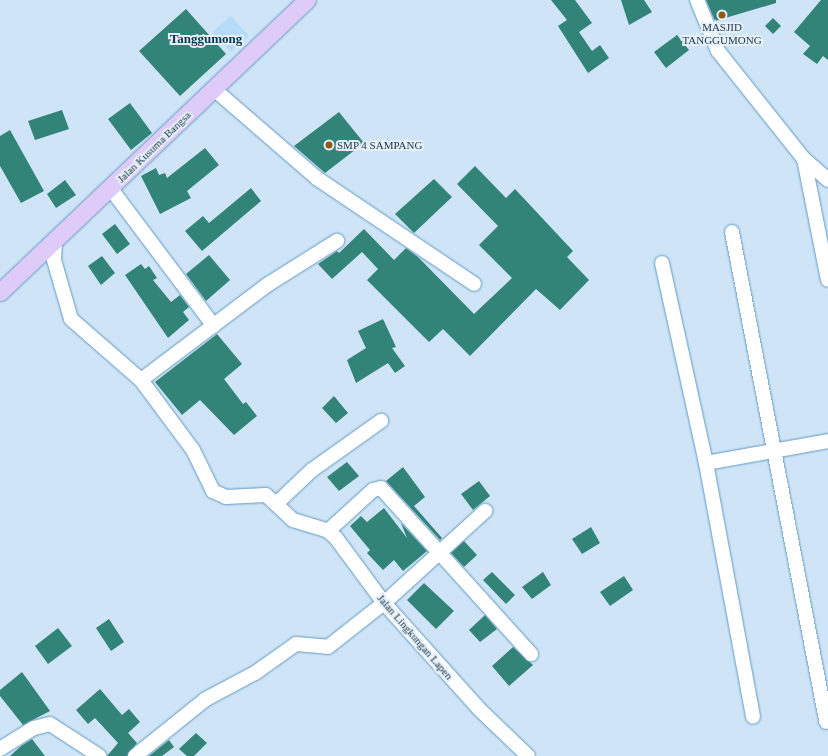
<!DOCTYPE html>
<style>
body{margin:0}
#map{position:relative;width:828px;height:756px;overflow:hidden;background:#cfe5f7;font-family:Georgia,serif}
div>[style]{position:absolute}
.built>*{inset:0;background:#b7dcfa}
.building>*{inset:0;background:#328378}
.roads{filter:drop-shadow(0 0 1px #649ac3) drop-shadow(0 0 1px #649ac3)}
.minor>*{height:14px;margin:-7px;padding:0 7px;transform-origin:7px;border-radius:7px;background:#fff}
.major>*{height:17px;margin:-8.5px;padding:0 8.5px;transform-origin:8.5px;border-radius:8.5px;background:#decbf8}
.dots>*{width:11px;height:11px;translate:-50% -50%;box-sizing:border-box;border:2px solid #e5f0f9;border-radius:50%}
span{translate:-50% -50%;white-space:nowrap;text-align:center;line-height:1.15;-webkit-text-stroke:4px #e5f0f9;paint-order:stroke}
.poi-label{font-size:11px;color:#233a4b}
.left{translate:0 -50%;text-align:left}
.street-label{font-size:11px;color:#233a4b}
.quarter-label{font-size:13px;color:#0c3652;font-weight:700}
</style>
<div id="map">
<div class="built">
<i style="clip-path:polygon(231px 16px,249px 36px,231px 52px,212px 32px)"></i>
</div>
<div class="building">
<i style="clip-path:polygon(551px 0,575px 0,592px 23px,579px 32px,592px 51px,600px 45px,609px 58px,588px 73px,558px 26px,567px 20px)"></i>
<i style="clip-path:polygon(621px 0,644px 0,652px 12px,629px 25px)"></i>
<i style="clip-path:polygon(706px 0,776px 0,776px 3px,715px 21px)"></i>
<i style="clip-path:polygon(821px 0,828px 0,828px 60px,823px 56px,817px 64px,803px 54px,810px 46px,794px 32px)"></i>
<i style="clip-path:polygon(186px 9px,226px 54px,180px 96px,139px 51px)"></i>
<i style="clip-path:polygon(773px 18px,781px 26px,773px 34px,765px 26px)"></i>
<i style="clip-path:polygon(677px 35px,689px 50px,666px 68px,654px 52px)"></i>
<i style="clip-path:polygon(130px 103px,152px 133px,131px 150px,108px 119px)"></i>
<i style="clip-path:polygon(62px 110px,69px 129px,35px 140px,28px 121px)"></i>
<i style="clip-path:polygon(339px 112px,364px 143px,325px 173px,294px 146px)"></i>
<i style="clip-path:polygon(10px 130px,44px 191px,21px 203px,0 166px,0 136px)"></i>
<i style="clip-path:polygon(205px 148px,219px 165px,187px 191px,191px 198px,160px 214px,141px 176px,156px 168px,159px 175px,165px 173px,167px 178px)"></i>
<i style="clip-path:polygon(475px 166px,506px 198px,515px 189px,573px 251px,567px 257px,589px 280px,560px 310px,536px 289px,470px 356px,443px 329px,429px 342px,367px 280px,378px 269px,362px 252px,332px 279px,318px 264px,337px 251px,339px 253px,364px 229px,394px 260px,406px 248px,418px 257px,474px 314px,512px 278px,479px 245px,498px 226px,457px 184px)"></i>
<i style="clip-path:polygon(434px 179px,452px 197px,414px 233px,395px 214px)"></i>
<i style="clip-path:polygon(65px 180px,76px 195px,56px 208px,47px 194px)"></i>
<i style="clip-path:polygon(251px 188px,261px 201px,202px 251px,185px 231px,203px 216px,209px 223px)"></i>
<i style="clip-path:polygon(115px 224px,130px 244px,117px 254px,102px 234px)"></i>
<i style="clip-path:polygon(209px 255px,230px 280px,206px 301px,186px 274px)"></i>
<i style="clip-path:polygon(102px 256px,115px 273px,101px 285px,88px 266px)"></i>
<i style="clip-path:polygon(141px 264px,145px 269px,149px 266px,157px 278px,153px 280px,171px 302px,180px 295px,189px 307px,183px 312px,189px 320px,168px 338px,125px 275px)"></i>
<i style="clip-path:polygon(383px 319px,396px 347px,392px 348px,405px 366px,395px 373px,388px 363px,356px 383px,347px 360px,366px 348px,358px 331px)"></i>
<i style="clip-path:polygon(217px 334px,242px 364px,224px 379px,243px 404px,246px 402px,257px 416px,234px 435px,200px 400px,182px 415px,155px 382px)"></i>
<i style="clip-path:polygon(334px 396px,348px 413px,336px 423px,322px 408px)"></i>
<i style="clip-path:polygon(347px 462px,359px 476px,339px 491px,327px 477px)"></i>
<i style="clip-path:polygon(403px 467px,425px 497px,414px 506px,442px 538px,440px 540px,386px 481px)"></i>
<i style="clip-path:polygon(479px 481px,490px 496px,473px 510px,461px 494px)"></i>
<i style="clip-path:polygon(384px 508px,407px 538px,401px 523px,427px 551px,403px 571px,394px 560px,383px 570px,367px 553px,370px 550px,350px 526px,361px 516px,367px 522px)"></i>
<i style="clip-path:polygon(591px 527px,600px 543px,582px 554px,572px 539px)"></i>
<i style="clip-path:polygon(464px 541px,477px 555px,464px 567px,451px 553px)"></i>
<i style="clip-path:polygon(492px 572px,515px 595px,506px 604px,483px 580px)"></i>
<i style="clip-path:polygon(543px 572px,551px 585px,532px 599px,522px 587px)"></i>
<i style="clip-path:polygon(624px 576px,633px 590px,610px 606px,600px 592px)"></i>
<i style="clip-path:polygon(424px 583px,454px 611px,436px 629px,407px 600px)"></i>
<i style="clip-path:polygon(485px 615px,497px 629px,480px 642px,469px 630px)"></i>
<i style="clip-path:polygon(109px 619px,124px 642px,111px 651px,96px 628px)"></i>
<i style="clip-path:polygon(58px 628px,72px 646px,48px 664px,35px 646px)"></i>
<i style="clip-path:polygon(513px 647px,533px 665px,509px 686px,492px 666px)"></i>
<i style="clip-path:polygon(22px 672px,50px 711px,23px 725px,0 696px,0 690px)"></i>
<i style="clip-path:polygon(100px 689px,122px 715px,129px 709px,140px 722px,128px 733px,137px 743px,127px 756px,107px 756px,118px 743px,95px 718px,88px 724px,76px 710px)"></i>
<i style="clip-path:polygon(196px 733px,207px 743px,194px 756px,187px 756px,179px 749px)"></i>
<i style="clip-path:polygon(32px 739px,45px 756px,10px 756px,21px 746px)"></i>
<i style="clip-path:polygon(169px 740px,174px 747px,162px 756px,149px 756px)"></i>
</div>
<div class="roads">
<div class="minor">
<i style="left:697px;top:0;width:55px;rotate:67.6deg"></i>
<i style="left:718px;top:51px;width:138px;rotate:51.5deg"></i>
<i style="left:804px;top:159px;width:32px;rotate:41deg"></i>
<i style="left:214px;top:89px;width:138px;rotate:40.9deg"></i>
<i style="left:318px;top:179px;width:188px;rotate:33.9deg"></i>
<i style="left:804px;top:159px;width:123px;rotate:78.8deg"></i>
<i style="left:111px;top:189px;width:171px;rotate:53.1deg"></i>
<i style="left:732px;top:232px;width:499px;rotate:79.1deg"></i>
<i style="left:55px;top:241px;width:19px;rotate:93deg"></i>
<i style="left:54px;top:260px;width:61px;rotate:73.9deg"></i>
<i style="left:71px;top:319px;width:93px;rotate:41.1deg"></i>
<i style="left:141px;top:380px;width:87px;rotate:53.4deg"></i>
<i style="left:193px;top:450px;width:46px;rotate:64deg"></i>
<i style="left:213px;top:491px;width:14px;rotate:25deg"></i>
<i style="left:226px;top:497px;width:40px;rotate:-2.9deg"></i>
<i style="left:266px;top:495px;width:37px;rotate:43deg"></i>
<i style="left:293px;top:520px;width:37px;rotate:17deg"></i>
<i style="left:328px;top:531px;width:11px;rotate:41deg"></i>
<i style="left:336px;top:538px;width:81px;rotate:53.6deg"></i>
<i style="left:384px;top:603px;width:142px;rotate:48.1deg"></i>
<i style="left:479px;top:709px;width:68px;rotate:43.8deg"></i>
<i style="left:662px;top:263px;width:205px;rotate:77.6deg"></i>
<i style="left:706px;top:463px;width:258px;rotate:79.5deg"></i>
<i style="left:141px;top:380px;width:158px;rotate:-37deg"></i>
<i style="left:267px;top:285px;width:83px;rotate:-32.2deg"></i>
<i style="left:706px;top:463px;width:124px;rotate:-10.2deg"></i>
<i style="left:276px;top:504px;width:50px;rotate:-43.4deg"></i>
<i style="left:312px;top:470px;width:85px;rotate:-35.4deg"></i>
<i style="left:328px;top:531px;width:61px;rotate:-42.3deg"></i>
<i style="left:373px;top:490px;width:8px;rotate:-14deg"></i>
<i style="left:381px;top:488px;width:224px;rotate:47.9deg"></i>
<i style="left:0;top:749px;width:40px;rotate:-32deg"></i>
<i style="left:34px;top:728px;width:16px;rotate:-14deg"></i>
<i style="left:50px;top:724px;width:59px;rotate:33.1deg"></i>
<i style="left:135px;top:756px;width:91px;rotate:-38.8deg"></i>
<i style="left:206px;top:699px;width:55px;rotate:-28deg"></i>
<i style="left:255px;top:673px;width:50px;rotate:-35.3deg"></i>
<i style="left:296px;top:644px;width:32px;rotate:5deg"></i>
<i style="left:328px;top:647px;width:71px;rotate:-38.2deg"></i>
<i style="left:384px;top:603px;width:137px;rotate:-42.3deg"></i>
</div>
<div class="major">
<i style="left:0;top:292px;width:424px;rotate:-43.6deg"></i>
</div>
</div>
<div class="dots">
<i style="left:722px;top:15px;background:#925715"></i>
<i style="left:329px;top:145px;background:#925715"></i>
</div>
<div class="poi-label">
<span style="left:722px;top:34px">MASJID<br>TANGGUMONG</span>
<span class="left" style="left:337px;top:145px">SMP 4 SAMPANG</span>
</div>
<div class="street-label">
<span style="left:154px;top:147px;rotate:-44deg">Jalan Kusuma Bangsa</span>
<span style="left:415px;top:637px;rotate:49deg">Jalan Lingkungan Lapen</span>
</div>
<div class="quarter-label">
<span style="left:206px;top:39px">Tanggumong</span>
</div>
</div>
